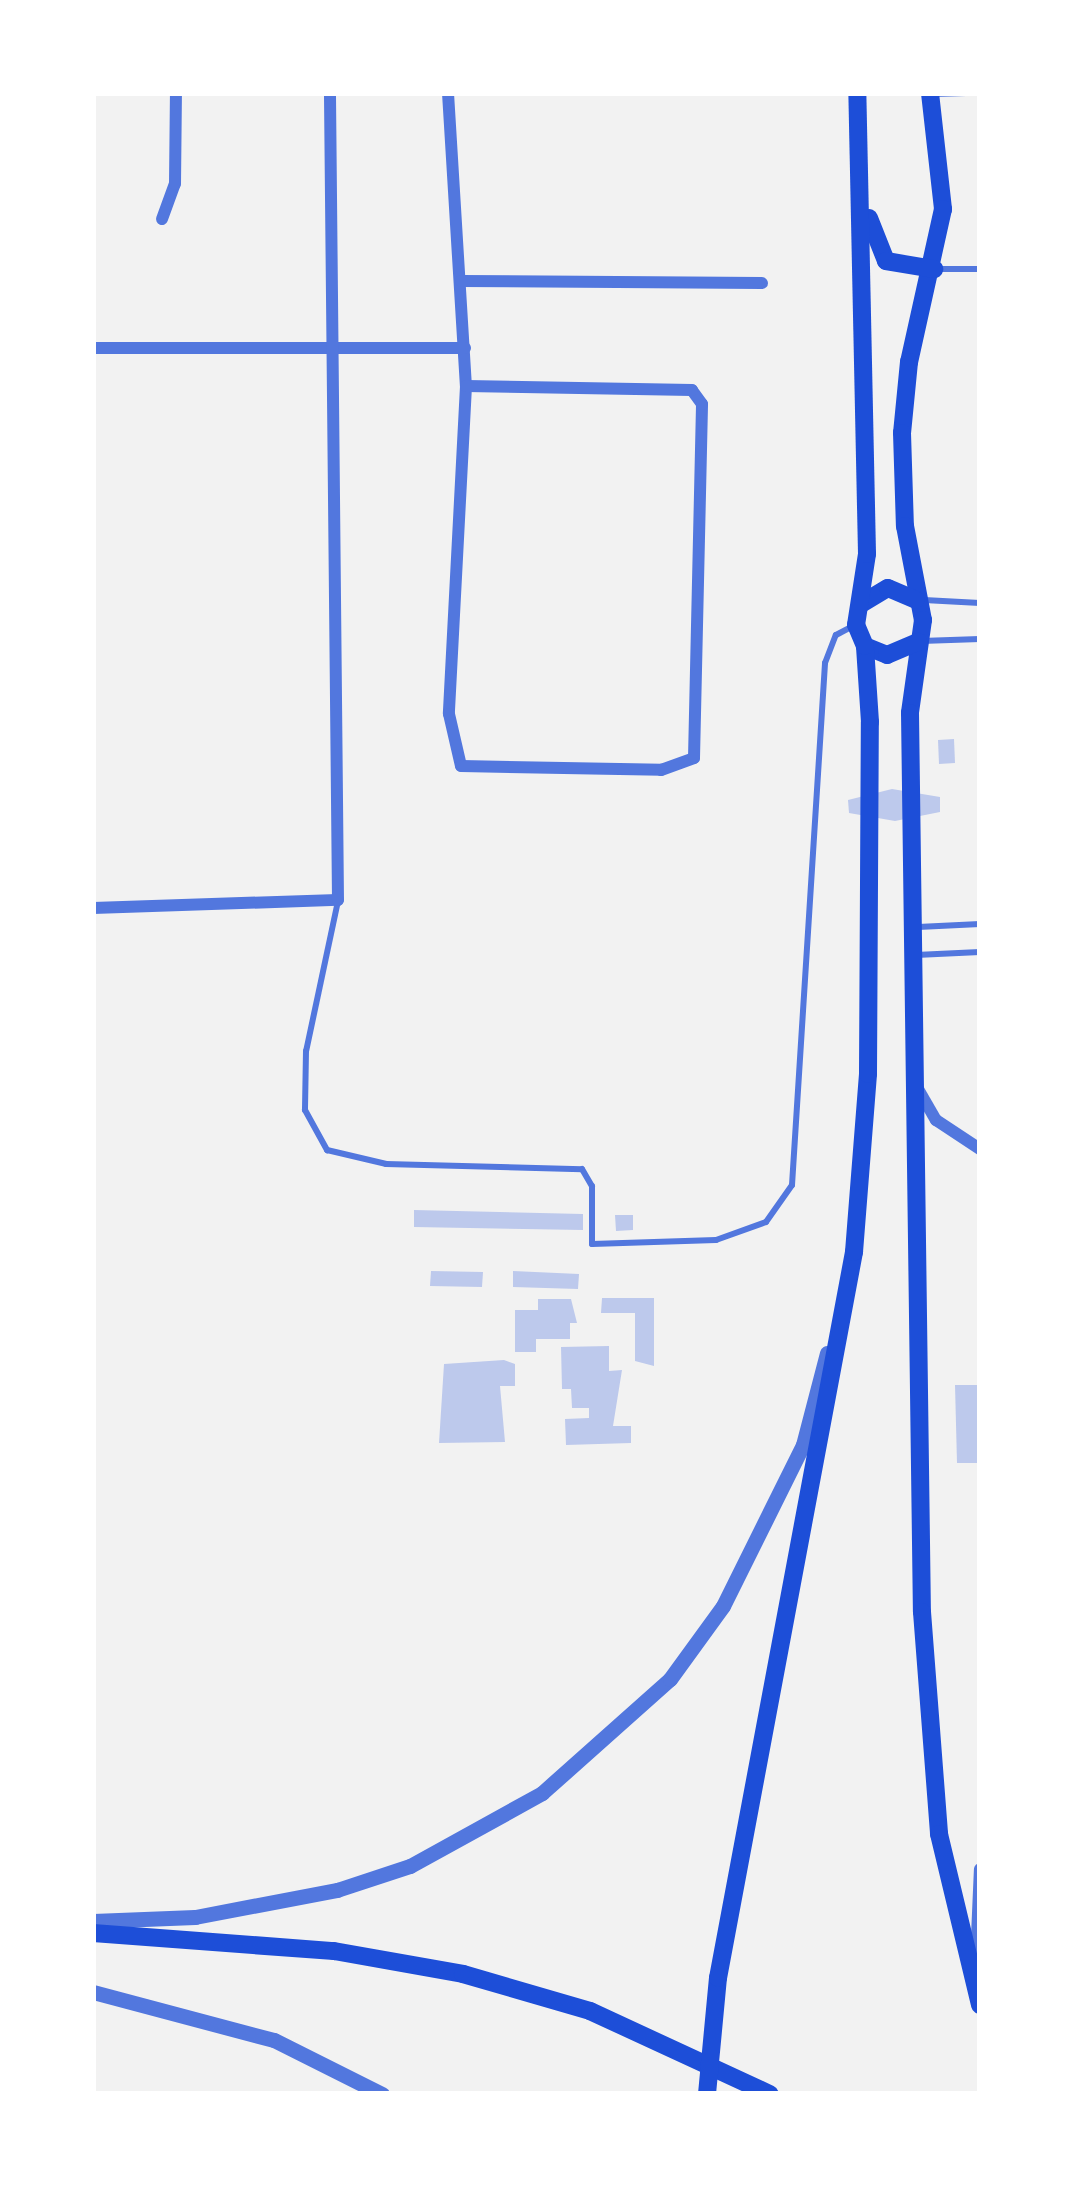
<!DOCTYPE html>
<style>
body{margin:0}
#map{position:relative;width:1073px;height:2187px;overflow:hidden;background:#f2f2f2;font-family:Karla,sans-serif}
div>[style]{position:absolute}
.building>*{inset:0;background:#bdc9ec}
.service>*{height:6px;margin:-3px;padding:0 3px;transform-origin:3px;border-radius:3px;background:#5277de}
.minor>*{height:12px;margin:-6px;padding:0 6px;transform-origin:6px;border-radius:6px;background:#5277de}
.tertiary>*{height:15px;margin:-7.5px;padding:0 7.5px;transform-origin:7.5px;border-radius:7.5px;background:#5277de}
.primary>*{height:18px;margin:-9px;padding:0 9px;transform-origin:9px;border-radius:9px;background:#1d4ed8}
span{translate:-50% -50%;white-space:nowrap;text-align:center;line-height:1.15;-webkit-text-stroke:12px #fff;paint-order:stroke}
.frame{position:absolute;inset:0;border:96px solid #fff;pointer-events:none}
</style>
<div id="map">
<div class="building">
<i style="clip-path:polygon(954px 739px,955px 763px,939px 764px,938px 740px)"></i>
<i style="clip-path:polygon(892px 789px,940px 797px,940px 812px,895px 821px,849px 813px,848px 800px)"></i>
<i style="clip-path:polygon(414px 1210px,583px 1214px,583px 1230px,414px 1227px)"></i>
<i style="clip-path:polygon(615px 1215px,633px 1215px,633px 1230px,616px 1231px)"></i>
<i style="clip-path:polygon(431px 1271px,483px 1272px,482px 1287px,430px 1286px)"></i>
<i style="clip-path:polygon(513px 1271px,579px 1274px,578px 1289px,513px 1287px)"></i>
<i style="clip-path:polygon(602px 1298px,654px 1298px,654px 1366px,635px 1361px,635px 1313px,601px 1313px)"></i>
<i style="clip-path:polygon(538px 1299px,571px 1299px,577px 1323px,570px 1323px,570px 1339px,536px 1339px,536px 1352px,515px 1352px,515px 1310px,538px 1310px)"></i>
<i style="clip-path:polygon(609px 1346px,609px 1371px,622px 1370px,613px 1426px,631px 1426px,631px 1443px,566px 1445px,565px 1419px,589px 1418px,589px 1408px,572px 1408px,571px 1389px,562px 1389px,561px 1347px)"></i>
<i style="clip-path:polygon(504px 1360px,515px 1364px,515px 1386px,500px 1386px,505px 1442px,439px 1443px,444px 1364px)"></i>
<i style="clip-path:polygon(955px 1385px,980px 1385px,980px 1463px,957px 1463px)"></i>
</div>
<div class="service">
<i style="left:934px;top:94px;width:32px;rotate:-2deg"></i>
<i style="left:938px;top:269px;width:42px"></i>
<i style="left:924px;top:600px;width:56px;rotate:3.1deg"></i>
<i style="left:921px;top:641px;width:59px;rotate:-1.9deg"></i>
<i style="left:338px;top:901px;width:153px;rotate:102deg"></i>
<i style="left:306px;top:1051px;width:59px;rotate:91deg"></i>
<i style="left:305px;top:1110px;width:46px;rotate:61.2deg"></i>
<i style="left:327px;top:1150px;width:61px;rotate:13.3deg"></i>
<i style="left:386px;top:1164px;width:196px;rotate:1.5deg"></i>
<i style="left:582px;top:1169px;width:20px;rotate:60deg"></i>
<i style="left:592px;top:1186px;width:58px;rotate:90deg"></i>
<i style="left:592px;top:1244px;width:124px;rotate:-1.8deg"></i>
<i style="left:716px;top:1240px;width:53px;rotate:-19.8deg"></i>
<i style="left:766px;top:1222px;width:45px;rotate:-54.9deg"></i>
<i style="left:792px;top:1185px;width:523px;rotate:-86.38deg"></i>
<i style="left:825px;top:663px;width:30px;rotate:-69deg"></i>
<i style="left:836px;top:635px;width:19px;rotate:-28deg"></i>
<i style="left:918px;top:927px;width:62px;rotate:-2.8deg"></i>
<i style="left:916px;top:955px;width:64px;rotate:-2.7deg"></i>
</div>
<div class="minor">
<i style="left:448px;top:93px;width:294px;rotate:86.5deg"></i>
<i style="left:466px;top:386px;width:328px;rotate:93deg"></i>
<i style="left:449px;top:714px;width:53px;rotate:77deg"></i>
<i style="left:461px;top:766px;width:200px;rotate:1.1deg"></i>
<i style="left:661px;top:770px;width:35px;rotate:-20deg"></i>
<i style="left:694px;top:758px;width:354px;rotate:-88.7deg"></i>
<i style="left:702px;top:404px;width:17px;rotate:-126deg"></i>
<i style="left:692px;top:390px;width:226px;rotate:-179deg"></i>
<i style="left:162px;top:219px;width:37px;rotate:-70deg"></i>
<i style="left:175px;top:184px;width:91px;rotate:-89.4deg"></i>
<i style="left:461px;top:281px;width:301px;rotate:0.4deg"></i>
<i style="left:93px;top:348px;width:372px"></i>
<i style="left:93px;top:908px;width:245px;rotate:-1.9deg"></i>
<i style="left:338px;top:900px;width:807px;rotate:-90.57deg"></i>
<i style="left:918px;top:1089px;width:36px;rotate:60deg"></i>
<i style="left:936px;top:1120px;width:53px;rotate:33.4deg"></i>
<i style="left:976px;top:1959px;width:90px;rotate:-87.5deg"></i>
</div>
<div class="tertiary">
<i style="left:93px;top:1921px;width:102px;rotate:-2.2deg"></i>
<i style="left:195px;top:1917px;width:145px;rotate:-10.8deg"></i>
<i style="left:337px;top:1890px;width:77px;rotate:-18.2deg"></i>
<i style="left:410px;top:1866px;width:151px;rotate:-28.9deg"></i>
<i style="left:542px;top:1793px;width:171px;rotate:-41.7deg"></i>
<i style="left:670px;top:1679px;width:90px;rotate:-54deg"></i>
<i style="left:723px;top:1606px;width:180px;rotate:-63.6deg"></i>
<i style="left:803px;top:1445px;width:95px;rotate:-75.4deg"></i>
<i style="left:93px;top:1992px;width:187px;rotate:14.9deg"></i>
<i style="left:274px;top:2040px;width:121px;rotate:26.6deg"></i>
</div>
<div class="primary">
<i style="left:930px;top:93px;width:117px;rotate:83.6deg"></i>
<i style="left:943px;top:209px;width:157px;rotate:102.5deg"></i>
<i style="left:909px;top:362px;width:71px;rotate:95.6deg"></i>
<i style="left:902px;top:433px;width:93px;rotate:88.2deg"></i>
<i style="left:905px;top:526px;width:96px;rotate:79.2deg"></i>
<i style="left:923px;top:620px;width:94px;rotate:98deg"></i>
<i style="left:910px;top:713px;width:899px;rotate:89.24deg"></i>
<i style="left:922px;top:1612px;width:223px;rotate:85.6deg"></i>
<i style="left:939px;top:1834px;width:176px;rotate:76.5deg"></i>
<i style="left:869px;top:218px;width:46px;rotate:68.4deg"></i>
<i style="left:886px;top:261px;width:49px;rotate:9.5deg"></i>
<i style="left:861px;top:604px;width:31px;rotate:-31deg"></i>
<i style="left:888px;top:588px;width:30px;rotate:23deg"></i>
<i style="left:865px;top:646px;width:24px;rotate:22deg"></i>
<i style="left:887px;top:655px;width:34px;rotate:-23deg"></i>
<i style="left:93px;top:1933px;width:242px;rotate:4.3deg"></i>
<i style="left:334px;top:1951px;width:131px;rotate:10.1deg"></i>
<i style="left:463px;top:1974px;width:132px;rotate:16.2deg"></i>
<i style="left:590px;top:2011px;width:198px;rotate:24.8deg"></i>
<i style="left:707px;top:2094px;width:117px;rotate:-84.6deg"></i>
<i style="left:718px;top:1978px;width:739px;rotate:-79.39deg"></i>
<i style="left:854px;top:1252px;width:179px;rotate:-85.5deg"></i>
<i style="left:868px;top:1074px;width:352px;rotate:-89.7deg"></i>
<i style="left:870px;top:722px;width:76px;rotate:-93.8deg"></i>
<i style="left:865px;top:646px;width:23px;rotate:-113deg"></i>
<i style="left:856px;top:625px;width:72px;rotate:-81.2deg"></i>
<i style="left:867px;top:554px;width:461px;rotate:-91.2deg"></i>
</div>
<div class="frame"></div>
</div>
